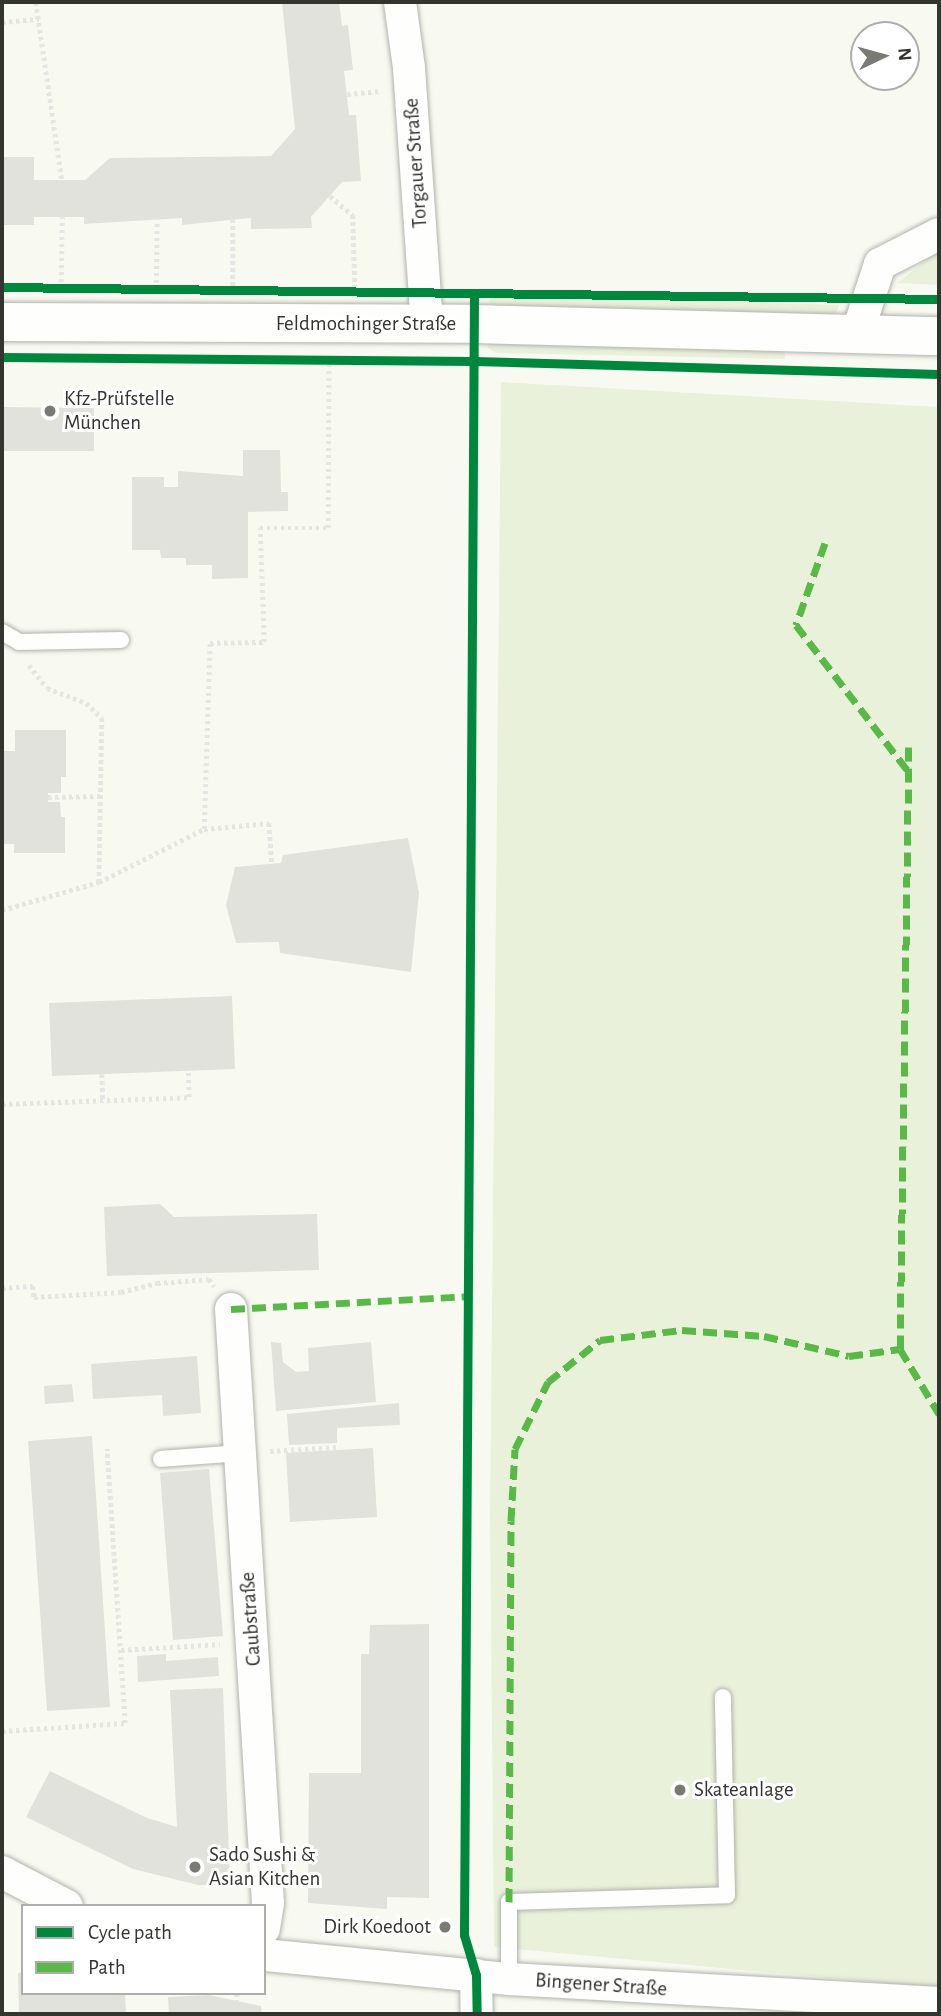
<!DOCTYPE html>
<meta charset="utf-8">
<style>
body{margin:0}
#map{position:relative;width:941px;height:2016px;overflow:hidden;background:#f8faf1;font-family:"Alegreya Sans",sans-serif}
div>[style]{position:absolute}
.green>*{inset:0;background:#eaf1da}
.building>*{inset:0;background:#e1e2db}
.path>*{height:4.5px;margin-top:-2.25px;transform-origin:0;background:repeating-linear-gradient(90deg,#e5e6e3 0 3.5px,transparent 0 7px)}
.roads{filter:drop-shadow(0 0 2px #b1b3ac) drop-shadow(0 0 2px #b1b3ac)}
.service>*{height:16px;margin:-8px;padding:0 8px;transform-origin:8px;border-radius:8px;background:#fefefd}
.minor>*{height:32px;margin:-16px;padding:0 16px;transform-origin:16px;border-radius:16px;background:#fefefd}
.tertiary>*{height:38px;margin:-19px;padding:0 19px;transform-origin:19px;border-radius:19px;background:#fefefd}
.quiet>*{height:7px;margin-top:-3.5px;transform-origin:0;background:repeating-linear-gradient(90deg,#58b947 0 14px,transparent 0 21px)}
.cycleway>*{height:9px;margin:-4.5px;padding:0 4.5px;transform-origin:4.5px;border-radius:4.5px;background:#00873e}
.dots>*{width:19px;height:19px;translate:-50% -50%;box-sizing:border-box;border:4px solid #fff;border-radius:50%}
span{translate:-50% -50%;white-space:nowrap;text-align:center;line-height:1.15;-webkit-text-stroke:6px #fff;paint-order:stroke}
.street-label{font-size:21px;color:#33352f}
.poi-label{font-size:21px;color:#33352f}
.left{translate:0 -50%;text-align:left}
.right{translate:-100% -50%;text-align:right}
.frame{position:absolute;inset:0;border:4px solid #33352f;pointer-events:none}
.legend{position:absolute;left:21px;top:1904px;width:245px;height:91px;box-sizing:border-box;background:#fff;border:2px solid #adaeac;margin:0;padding:9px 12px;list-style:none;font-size:21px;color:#33352f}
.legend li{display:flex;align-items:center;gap:14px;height:35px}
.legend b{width:35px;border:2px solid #adaeac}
.north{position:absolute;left:850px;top:21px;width:70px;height:70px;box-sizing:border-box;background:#fff;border:2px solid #adaeac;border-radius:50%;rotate:85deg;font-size:19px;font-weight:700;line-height:28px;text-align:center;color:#33352f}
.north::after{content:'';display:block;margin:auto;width:24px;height:32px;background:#787a73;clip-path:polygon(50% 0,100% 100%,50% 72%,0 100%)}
</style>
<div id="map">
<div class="green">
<i style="clip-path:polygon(937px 252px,939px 285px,897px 283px)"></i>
<i style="clip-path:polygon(500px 296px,750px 302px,839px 305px,835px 316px,490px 307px,490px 299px)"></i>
<i style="clip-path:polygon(489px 341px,784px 347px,785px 359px,496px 353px,488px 348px)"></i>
<i style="clip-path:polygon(501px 382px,939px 407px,939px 1988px,494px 1947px,490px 1515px)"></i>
</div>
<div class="building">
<i style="clip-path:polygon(282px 2px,339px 2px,342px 26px,348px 25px,353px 70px,344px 71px,349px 115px,356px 115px,361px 181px,342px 182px,311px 217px,312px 228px,251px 229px,251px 218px,182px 225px,182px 218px,84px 224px,84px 217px,34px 217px,34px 225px,2px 225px,2px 157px,34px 157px,34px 180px,85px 180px,110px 158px,271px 156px,295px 129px)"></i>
<i style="clip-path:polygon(2px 407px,94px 408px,94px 451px,2px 451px)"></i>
<i style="clip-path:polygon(243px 450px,280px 450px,281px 492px,288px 492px,288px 511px,248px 512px,248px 578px,212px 579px,212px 565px,186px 565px,186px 558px,161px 558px,160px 550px,132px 550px,132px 477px,164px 477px,164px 487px,178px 487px,178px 471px,243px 476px)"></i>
<i style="clip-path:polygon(15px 730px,66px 730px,66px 777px,61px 777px,61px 793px,48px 793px,48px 802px,60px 802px,61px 817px,65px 817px,65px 853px,14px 853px,14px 844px,2px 844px,2px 751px,15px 751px)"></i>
<i style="clip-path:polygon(408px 838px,419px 893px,411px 972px,280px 953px,279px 942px,236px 943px,226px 905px,235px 867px,281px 863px,283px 855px)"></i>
<i style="clip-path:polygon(232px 996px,235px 1069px,52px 1076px,49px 1003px)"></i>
<i style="clip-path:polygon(160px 1204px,174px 1217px,317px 1214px,319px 1270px,107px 1276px,104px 1207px)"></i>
<i style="clip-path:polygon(271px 1342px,281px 1343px,283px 1362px,296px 1372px,309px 1371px,308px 1348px,371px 1342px,376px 1402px,276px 1411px)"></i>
<i style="clip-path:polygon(197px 1356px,201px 1413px,163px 1416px,162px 1395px,93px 1399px,91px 1364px)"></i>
<i style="clip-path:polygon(72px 1384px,74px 1402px,45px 1404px,44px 1386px)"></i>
<i style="clip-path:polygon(399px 1403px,400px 1425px,337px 1428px,337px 1443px,289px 1445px,287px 1414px)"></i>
<i style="clip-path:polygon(92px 1436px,110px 1707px,47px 1711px,28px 1441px)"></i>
<i style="clip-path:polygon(373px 1448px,377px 1517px,290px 1522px,286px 1453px)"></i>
<i style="clip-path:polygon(209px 1469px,223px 1636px,173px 1640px,160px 1473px)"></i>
<i style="clip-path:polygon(429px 1624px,429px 1898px,387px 1897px,387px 1909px,308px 1903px,309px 1773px,361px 1773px,361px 1654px,369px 1654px,370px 1625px)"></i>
<i style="clip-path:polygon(166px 1654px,166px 1661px,218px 1657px,219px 1676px,138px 1682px,137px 1656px)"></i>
<i style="clip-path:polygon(223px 1688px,230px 1885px,198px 1885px,133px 1869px,26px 1817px,50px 1771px,147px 1818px,177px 1827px,170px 1690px)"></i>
<i style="clip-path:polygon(23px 1972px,23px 1993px,125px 1993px,126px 2014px,19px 2014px,18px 1973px)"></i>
<i style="clip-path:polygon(209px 1995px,261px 2006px,262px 2014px,169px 2014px,168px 1997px)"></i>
</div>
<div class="path">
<i style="left:36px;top:2px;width:180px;rotate:81.7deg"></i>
<i style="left:339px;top:2px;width:6px"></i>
<i style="left:2px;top:22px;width:37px;rotate:-5deg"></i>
<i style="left:347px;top:94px;width:34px;rotate:-5deg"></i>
<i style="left:330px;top:196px;width:30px;rotate:40deg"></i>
<i style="left:353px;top:215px;width:73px;rotate:88.4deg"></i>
<i style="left:233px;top:219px;width:69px;rotate:90deg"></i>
<i style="left:61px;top:289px;width:72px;rotate:-89.2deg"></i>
<i style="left:156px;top:290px;width:72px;rotate:-89.2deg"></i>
<i style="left:29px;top:665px;width:29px;rotate:52deg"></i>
<i style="left:47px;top:688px;width:42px;rotate:21deg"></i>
<i style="left:86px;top:703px;width:22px;rotate:43deg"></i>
<i style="left:102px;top:718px;width:164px;rotate:91deg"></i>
<i style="left:48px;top:797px;width:54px;rotate:-1.1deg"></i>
<i style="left:204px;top:829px;width:65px;rotate:-5.3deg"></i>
<i style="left:269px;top:823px;width:41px;rotate:85.8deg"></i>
<i style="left:2px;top:910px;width:101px;rotate:-16.1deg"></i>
<i style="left:99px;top:882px;width:118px;rotate:-26.8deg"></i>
<i style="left:204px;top:829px;width:186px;rotate:-88.2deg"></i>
<i style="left:210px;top:643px;width:54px;rotate:-1.1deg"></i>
<i style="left:264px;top:642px;width:114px;rotate:-92deg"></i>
<i style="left:260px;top:528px;width:68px"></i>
<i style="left:328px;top:528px;width:169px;rotate:-89.7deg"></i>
<i style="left:102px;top:1074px;width:26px;rotate:88deg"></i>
<i style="left:2px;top:1104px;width:187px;rotate:-2.1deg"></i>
<i style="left:189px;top:1097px;width:26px;rotate:-92deg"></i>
<i style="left:2px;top:1288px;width:31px;rotate:-4deg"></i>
<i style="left:33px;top:1286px;width:11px;rotate:85deg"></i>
<i style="left:34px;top:1297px;width:87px;rotate:-3.3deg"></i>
<i style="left:121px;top:1292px;width:37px;rotate:-14deg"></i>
<i style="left:157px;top:1283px;width:52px;rotate:-4.4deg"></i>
<i style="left:209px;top:1279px;width:9px;rotate:54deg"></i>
<i style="left:270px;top:1451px;width:66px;rotate:-3.5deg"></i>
<i style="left:121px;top:1650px;width:99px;rotate:-3.5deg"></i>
<i style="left:2px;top:1731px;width:123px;rotate:-3.7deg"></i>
<i style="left:125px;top:1723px;width:275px;rotate:-93.8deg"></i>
<i style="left:237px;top:1993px;width:8px;rotate:90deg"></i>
</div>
<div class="roads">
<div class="service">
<i style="left:2px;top:632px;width:20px;rotate:30deg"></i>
<i style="left:19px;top:642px;width:102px;rotate:-1.1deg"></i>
<i style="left:161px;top:1459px;width:79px;rotate:-4.3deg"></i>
<i style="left:509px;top:1979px;width:77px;rotate:-90deg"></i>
<i style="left:509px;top:1902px;width:218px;rotate:-1.8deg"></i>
<i style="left:727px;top:1895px;width:198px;rotate:-91.2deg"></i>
</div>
<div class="minor">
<i style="left:400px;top:2px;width:67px;rotate:82.2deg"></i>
<i style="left:409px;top:68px;width:257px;rotate:86deg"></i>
<i style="left:857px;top:334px;width:74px;rotate:-71.8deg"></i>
<i style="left:880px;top:264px;width:66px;rotate:-27deg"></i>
<i style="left:231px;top:1309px;width:595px;rotate:86.44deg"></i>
<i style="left:268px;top:1903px;width:26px;rotate:99deg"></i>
<i style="left:2px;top:1872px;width:73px;rotate:27.6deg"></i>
<i style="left:264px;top:1955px;width:246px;rotate:5.6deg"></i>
<i style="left:509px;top:1979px;width:431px;rotate:3.2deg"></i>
<i style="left:476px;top:1975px;width:39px;rotate:89deg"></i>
</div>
<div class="tertiary">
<i style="left:2px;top:322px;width:472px;rotate:0.2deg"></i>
<i style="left:474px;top:324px;width:465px;rotate:1.5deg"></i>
</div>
</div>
<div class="quiet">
<i style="left:825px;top:543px;width:87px;rotate:109.5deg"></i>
<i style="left:796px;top:625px;width:184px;rotate:52.5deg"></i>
<i style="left:231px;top:1309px;width:238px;rotate:-3.1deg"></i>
<i style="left:900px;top:1349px;width:76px;rotate:59deg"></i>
<i style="left:509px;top:1902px;width:381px;rotate:-89.7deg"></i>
<i style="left:511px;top:1521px;width:72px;rotate:-86.8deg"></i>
<i style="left:515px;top:1449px;width:75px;rotate:-63.8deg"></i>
<i style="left:548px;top:1382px;width:67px;rotate:-38.9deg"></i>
<i style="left:600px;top:1340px;width:83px;rotate:-7deg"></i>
<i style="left:682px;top:1330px;width:82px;rotate:4.2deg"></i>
<i style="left:764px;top:1336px;width:87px;rotate:13.2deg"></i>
<i style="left:849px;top:1356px;width:51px;rotate:-7.8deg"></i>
<i style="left:900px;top:1349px;width:608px;rotate:-89.15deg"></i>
</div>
<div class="cycleway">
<i style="left:2px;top:287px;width:937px;rotate:0.73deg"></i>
<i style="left:474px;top:294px;width:1641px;rotate:90.35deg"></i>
<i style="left:464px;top:1935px;width:42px;rotate:73.3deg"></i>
<i style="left:476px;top:1975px;width:39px;rotate:89deg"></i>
<i style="left:2px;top:357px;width:472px;rotate:0.5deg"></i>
<i style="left:474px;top:361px;width:465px;rotate:1.6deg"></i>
</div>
<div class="dots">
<i style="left:50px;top:411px;background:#787a73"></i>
<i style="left:680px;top:1790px;background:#787a73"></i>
<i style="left:195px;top:1867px;background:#787a73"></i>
<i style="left:445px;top:1927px;background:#787a73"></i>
</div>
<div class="street-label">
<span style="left:416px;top:163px;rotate:-94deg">Torgauer Straße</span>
<span style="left:366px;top:324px">Feldmochinger Straße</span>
<span style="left:251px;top:1619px;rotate:-94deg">Caubstraße</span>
<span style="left:601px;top:1985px;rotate:4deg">Bingener Straße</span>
</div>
<div class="poi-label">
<span class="left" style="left:64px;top:411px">Kfz-Prüfstelle<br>München</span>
<span class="left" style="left:694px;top:1790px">Skateanlage</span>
<span class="left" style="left:209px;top:1867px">Sado Sushi &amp;<br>Asian Kitchen</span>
<span class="right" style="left:431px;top:1927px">Dirk Koedoot</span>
</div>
<div class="frame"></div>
<ul class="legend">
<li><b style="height:9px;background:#00873e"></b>Cycle path</li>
<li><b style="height:9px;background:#58b947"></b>Path</li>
</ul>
<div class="north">N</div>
</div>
